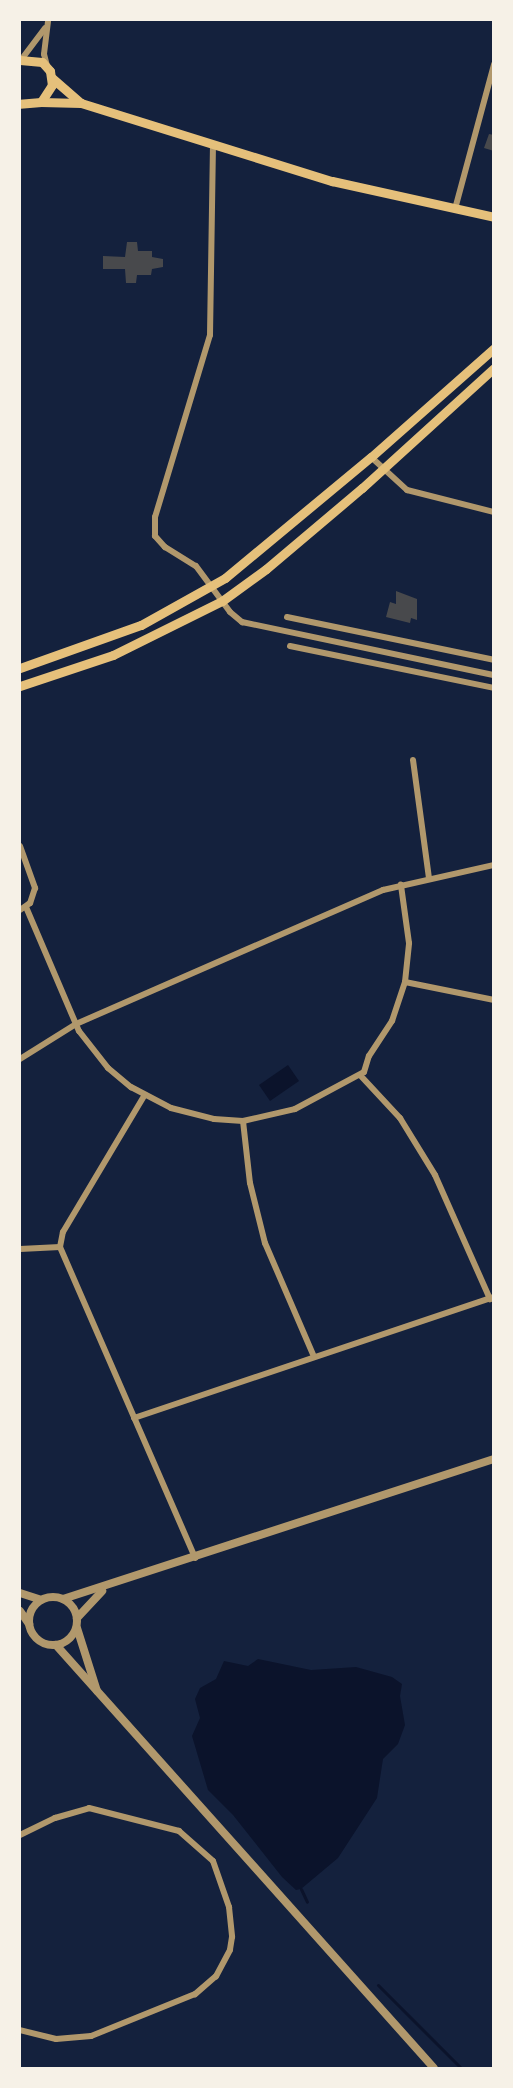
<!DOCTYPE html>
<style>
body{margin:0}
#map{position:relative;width:513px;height:2088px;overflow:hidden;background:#14213d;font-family:"Zilla Slab",serif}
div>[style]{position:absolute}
.water>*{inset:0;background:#0b132b}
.stream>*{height:3px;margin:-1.5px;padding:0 1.5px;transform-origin:1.5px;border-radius:1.5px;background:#0b132b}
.building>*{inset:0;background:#48494c}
.minor>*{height:6px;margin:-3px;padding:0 3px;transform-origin:3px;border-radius:3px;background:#b1986c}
.tertiary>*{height:8px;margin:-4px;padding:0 4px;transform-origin:4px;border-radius:4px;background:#b1986c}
.tertiary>.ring{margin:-4px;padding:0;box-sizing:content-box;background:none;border:8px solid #b1986c;border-radius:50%}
.primary>*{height:9px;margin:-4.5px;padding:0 4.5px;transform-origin:4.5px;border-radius:4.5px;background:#e5c07b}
span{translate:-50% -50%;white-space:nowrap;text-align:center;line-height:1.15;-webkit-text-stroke:4.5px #f6f1e7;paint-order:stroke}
.frame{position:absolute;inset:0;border:21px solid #f6f1e7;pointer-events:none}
</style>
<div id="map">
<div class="water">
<i style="clip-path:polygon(288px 1065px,299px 1081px,270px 1101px,259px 1085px)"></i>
<i style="clip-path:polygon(258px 1659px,311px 1670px,356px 1667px,392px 1677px,402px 1684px,400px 1696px,405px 1725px,398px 1744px,383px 1759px,377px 1798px,338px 1858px,301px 1889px,296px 1890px,282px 1877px,233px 1815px,208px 1790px,192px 1736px,200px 1718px,195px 1699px,200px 1688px,216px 1679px,224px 1661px,248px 1666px)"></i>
</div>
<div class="stream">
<i style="left:301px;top:1889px;width:14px;rotate:65deg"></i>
<i style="left:378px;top:1985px;width:117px;rotate:45deg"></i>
</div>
<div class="building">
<i style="clip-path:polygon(489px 134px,494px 135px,494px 151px,484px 148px)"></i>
<i style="clip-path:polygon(127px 242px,137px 242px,138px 251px,152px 251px,152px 257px,163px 259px,163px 267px,152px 269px,151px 275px,137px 275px,136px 283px,126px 283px,125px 269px,103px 269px,103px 256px,125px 257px)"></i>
<i style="clip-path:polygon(396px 591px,417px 599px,417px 620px,411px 618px,410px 623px,386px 617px,390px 602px,396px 604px)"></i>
</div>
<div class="minor">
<i style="left:21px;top:60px;width:40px;rotate:-53deg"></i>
<i style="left:47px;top:66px;width:12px;rotate:-104deg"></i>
<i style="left:44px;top:54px;width:34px;rotate:-83deg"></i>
<i style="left:213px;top:144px;width:191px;rotate:90.9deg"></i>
<i style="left:210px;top:335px;width:190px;rotate:106.8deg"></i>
<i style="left:155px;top:517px;width:19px;rotate:90deg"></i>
<i style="left:155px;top:536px;width:15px;rotate:48deg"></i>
<i style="left:165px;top:547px;width:36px;rotate:32deg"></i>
<i style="left:196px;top:566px;width:57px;rotate:53.5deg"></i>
<i style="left:230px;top:612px;width:16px;rotate:40deg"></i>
<i style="left:242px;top:622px;width:258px;rotate:11.9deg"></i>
<i style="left:455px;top:209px;width:150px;rotate:-74.9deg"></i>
<i style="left:371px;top:457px;width:49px;rotate:42.5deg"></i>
<i style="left:407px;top:490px;width:90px;rotate:14.2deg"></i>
<i style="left:287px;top:617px;width:211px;rotate:11.7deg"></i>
<i style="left:290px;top:646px;width:208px;rotate:11.6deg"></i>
<i style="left:413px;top:760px;width:120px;rotate:82.3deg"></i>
<i style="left:20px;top:846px;width:45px;rotate:70.3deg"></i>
<i style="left:35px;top:888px;width:16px;rotate:108deg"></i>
<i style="left:30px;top:903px;width:12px;rotate:145deg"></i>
<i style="left:26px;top:907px;width:135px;rotate:66.9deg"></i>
<i style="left:79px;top:1031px;width:47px;rotate:51.9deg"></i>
<i style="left:108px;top:1068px;width:30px;rotate:40deg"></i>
<i style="left:131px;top:1087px;width:45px;rotate:27.7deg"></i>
<i style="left:171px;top:1108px;width:44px;rotate:14.3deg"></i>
<i style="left:214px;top:1119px;width:29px;rotate:4deg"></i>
<i style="left:243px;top:1121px;width:53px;rotate:-13deg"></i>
<i style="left:295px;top:1109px;width:78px;rotate:-28.2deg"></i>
<i style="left:364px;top:1072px;width:17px;rotate:-73deg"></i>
<i style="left:369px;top:1056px;width:42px;rotate:-56.7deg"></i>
<i style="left:392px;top:1021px;width:41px;rotate:-71.6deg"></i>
<i style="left:405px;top:982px;width:39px;rotate:-84deg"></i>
<i style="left:409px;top:943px;width:59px;rotate:-97.9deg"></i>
<i style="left:405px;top:982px;width:91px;rotate:11.4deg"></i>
<i style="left:20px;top:1059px;width:66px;rotate:-32deg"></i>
<i style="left:76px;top:1024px;width:335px;rotate:-23.6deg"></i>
<i style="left:383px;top:890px;width:114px;rotate:-12.7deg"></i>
<i style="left:360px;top:1075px;width:59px;rotate:47.1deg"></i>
<i style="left:400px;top:1118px;width:67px;rotate:58.4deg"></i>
<i style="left:435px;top:1175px;width:136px;rotate:66.1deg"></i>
<i style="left:243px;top:1121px;width:62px;rotate:83.6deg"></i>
<i style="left:250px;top:1183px;width:62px;rotate:76deg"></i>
<i style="left:265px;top:1243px;width:124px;rotate:66.7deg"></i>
<i style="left:60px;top:1247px;width:339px;rotate:66.5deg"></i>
<i style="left:60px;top:1247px;width:15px;rotate:-79deg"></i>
<i style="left:63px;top:1232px;width:158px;rotate:-59.2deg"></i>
<i style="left:20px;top:1249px;width:40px;rotate:-2.9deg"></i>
<i style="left:134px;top:1418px;width:380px;rotate:-18.6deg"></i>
<i style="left:20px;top:1835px;width:39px;rotate:-26deg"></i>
<i style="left:55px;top:1818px;width:35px;rotate:-16deg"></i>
<i style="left:89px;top:1808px;width:93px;rotate:14.3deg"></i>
<i style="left:179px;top:1831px;width:45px;rotate:41.4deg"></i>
<i style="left:213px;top:1861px;width:49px;rotate:70.8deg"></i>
<i style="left:229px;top:1907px;width:30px;rotate:84deg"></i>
<i style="left:232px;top:1937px;width:13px;rotate:99deg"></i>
<i style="left:230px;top:1950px;width:30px;rotate:118deg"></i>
<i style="left:216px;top:1976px;width:28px;rotate:139deg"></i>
<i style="left:195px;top:1994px;width:112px;rotate:158deg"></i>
<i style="left:91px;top:2036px;width:35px;rotate:175deg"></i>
<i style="left:56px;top:2039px;width:37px;rotate:-166deg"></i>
</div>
<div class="tertiary">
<i style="left:20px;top:1593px;width:22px;rotate:18deg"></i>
<i class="ring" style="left:29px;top:1597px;width:40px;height:40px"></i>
<i style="left:63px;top:1599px;width:453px;rotate:-18deg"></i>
<i style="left:20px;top:1611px;width:16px;rotate:55deg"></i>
<i style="left:77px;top:1618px;width:37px;rotate:-47deg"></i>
<i style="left:77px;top:1628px;width:66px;rotate:72.4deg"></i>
<i style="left:56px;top:1645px;width:567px;rotate:48.22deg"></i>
</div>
<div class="primary">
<i style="left:20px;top:60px;width:22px;rotate:5deg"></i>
<i style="left:42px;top:62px;width:12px;rotate:48deg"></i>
<i style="left:50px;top:71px;width:14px;rotate:82deg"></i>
<i style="left:52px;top:85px;width:20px;rotate:123deg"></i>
<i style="left:41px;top:102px;width:21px;rotate:175deg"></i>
<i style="left:52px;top:78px;width:38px;rotate:41deg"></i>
<i style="left:41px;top:102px;width:40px;rotate:1.4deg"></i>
<i style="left:81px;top:103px;width:263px;rotate:17.3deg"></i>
<i style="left:332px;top:181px;width:166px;rotate:12.5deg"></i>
<i style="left:20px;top:668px;width:128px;rotate:-19.6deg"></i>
<i style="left:141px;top:625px;width:96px;rotate:-29.2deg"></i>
<i style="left:225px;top:578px;width:190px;rotate:-39.7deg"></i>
<i style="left:371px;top:457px;width:164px;rotate:-41.5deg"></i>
<i style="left:20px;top:686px;width:98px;rotate:-18.4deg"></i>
<i style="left:113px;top:655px;width:122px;rotate:-26.4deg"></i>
<i style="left:222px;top:601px;width:54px;rotate:-36deg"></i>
<i style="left:266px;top:569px;width:126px;rotate:-40.2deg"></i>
<i style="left:362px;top:488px;width:178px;rotate:-42.3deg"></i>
</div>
<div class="frame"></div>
</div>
